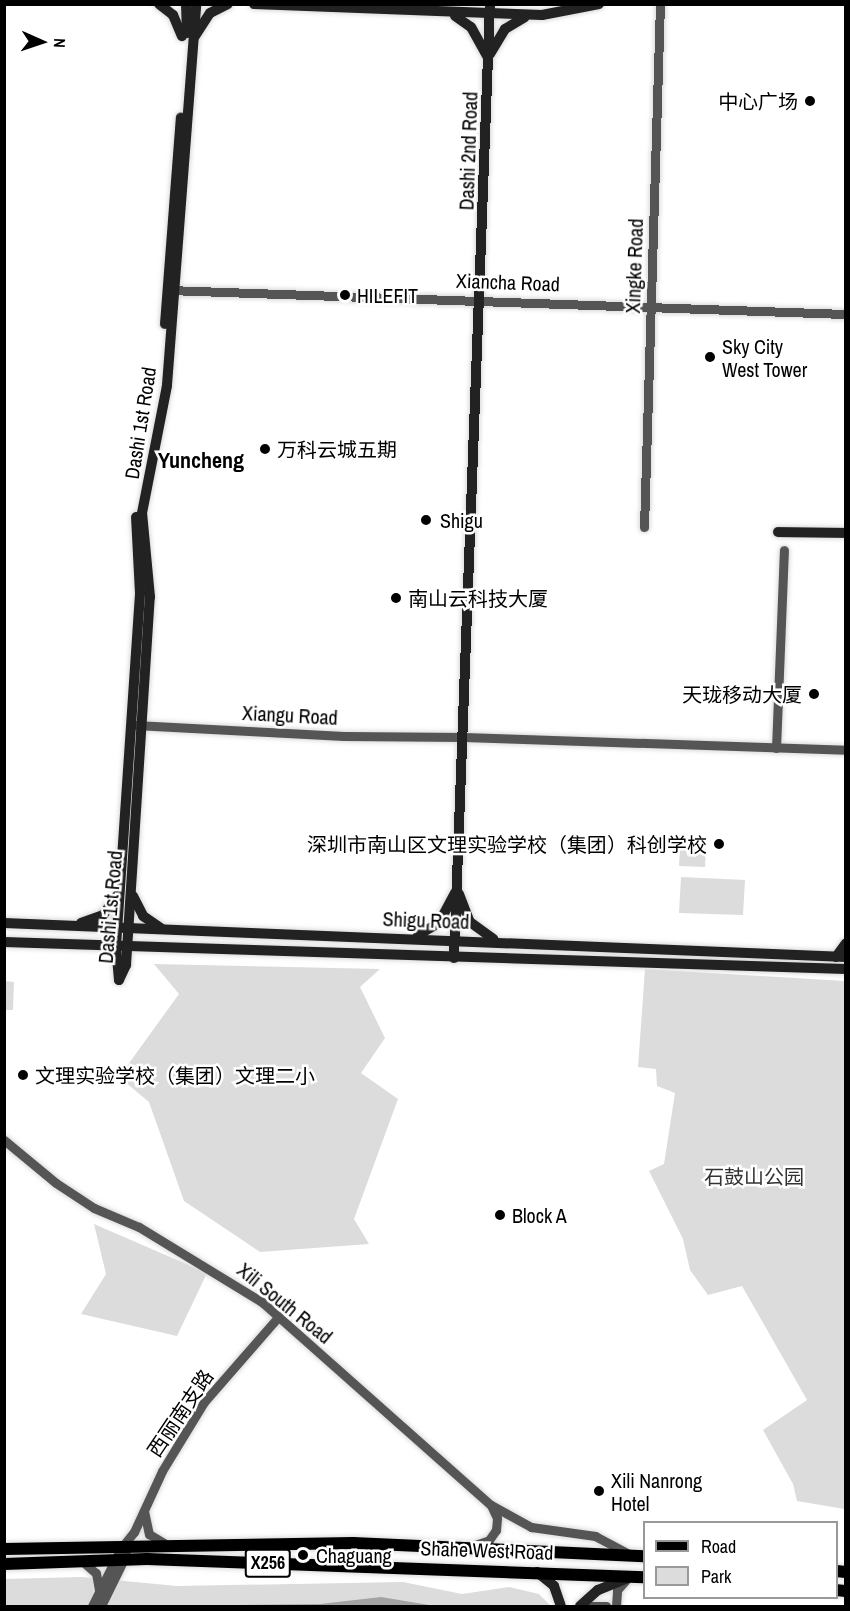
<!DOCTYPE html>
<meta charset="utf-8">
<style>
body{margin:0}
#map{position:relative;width:850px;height:1611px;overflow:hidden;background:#fff;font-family:"Archivo Narrow","Noto Sans SC",sans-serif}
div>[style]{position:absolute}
.green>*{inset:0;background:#dcdcdc}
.water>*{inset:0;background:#a3a3a3}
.roads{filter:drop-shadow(0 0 2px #dbdbdb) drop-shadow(0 0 2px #dbdbdb)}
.tertiary>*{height:9px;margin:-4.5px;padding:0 4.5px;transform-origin:4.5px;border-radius:4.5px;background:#555}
.secondary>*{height:10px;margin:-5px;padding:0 5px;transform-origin:5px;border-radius:5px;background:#222}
.primary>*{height:12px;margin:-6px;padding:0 6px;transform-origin:6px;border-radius:6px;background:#000}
.dots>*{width:16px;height:16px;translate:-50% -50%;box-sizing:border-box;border:3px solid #fff;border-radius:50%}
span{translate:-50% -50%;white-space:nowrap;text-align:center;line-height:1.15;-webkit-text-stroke:5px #fff;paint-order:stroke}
.shield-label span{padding:2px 4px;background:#fff;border:2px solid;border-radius:4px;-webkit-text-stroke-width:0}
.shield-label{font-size:18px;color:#000;font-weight:700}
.poi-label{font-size:20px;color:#000}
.right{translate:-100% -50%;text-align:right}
.left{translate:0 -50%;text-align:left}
.street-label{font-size:20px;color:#000}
.park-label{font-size:20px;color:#333}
.quarter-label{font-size:22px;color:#000;font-weight:700}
.frame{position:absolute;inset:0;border:6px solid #000;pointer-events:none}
.legend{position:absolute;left:643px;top:1521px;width:195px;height:78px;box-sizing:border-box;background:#fff;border:2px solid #999;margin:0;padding:8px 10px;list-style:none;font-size:18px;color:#000}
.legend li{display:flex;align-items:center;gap:12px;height:30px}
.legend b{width:30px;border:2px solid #999}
.north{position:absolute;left:12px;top:12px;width:60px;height:60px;-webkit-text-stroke:4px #fff;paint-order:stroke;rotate:93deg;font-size:16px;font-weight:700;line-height:24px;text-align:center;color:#000}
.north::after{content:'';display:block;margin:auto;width:21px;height:27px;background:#000;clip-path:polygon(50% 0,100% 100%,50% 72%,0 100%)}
</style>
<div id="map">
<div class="green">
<i style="clip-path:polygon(680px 848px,706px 849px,705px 867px,679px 866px)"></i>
<i style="clip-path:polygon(681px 877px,745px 880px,743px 915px,679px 913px)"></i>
<i style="clip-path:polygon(154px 964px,380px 969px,360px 987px,385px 1038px,361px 1073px,398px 1099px,354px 1219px,369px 1244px,260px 1252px,184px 1201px,149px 1102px,119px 1077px,179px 994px)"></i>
<i style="clip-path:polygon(645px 969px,845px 981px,844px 1509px,797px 1501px,793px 1484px,763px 1430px,807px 1400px,742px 1286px,708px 1295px,690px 1270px,683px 1239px,649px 1171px,664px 1164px,675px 1093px,657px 1086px,656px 1069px,638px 1067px)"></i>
<i style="clip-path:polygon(5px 981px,14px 982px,13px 1010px,5px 1010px)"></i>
<i style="clip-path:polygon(94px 1224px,207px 1273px,177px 1336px,81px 1314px,106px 1274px)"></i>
<i style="clip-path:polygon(82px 1577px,177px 1586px,403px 1582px,462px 1594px,509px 1587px,539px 1594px,551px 1606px,5px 1606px,4px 1579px)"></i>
</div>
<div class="water">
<i style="clip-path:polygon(381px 1597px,435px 1606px,164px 1606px,320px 1604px)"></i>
</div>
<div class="roads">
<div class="tertiary">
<i style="left:168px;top:290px;width:678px;rotate:2.03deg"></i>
<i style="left:644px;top:527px;width:523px;rotate:-88.25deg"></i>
<i style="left:135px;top:725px;width:209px;rotate:3deg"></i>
<i style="left:344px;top:736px;width:120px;rotate:0.5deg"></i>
<i style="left:464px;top:737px;width:382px;rotate:1.9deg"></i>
<i style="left:776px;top:748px;width:198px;rotate:-87.7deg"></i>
<i style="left:4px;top:1140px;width:67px;rotate:39.6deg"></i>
<i style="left:56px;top:1183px;width:45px;rotate:33.3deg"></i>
<i style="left:94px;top:1208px;width:49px;rotate:22.9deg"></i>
<i style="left:139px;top:1227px;width:144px;rotate:31.4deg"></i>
<i style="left:262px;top:1302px;width:306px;rotate:41.6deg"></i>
<i style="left:491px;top:1505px;width:46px;rotate:28.8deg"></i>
<i style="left:531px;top:1527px;width:65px;rotate:8deg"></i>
<i style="left:595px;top:1536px;width:41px;rotate:27.8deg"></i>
<i style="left:144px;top:1511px;width:24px;rotate:78deg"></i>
<i style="left:149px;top:1534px;width:21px;rotate:31deg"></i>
<i style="left:472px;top:1546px;width:18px;rotate:-19deg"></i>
<i style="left:489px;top:1540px;width:12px;rotate:-55deg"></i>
<i style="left:496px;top:1530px;width:12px;rotate:-85deg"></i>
<i style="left:497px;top:1518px;width:14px;rotate:-115deg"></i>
<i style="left:82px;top:1561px;width:18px;rotate:41deg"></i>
<i style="left:96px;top:1573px;width:17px;rotate:80deg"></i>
<i style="left:92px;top:1606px;width:65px;rotate:-63.4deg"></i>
<i style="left:121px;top:1548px;width:21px;rotate:-51deg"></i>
<i style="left:134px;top:1532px;width:67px;rotate:-65.3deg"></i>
<i style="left:162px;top:1471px;width:81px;rotate:-58.7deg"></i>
<i style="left:204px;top:1402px;width:114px;rotate:-48.9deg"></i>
<i style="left:101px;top:1606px;width:57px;rotate:-63.9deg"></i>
<i style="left:581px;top:1606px;width:25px"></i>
<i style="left:616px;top:1606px;width:16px;rotate:-86deg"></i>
<i style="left:617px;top:1590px;width:13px;rotate:-48deg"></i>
</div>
<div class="secondary">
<i style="left:159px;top:4px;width:18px;rotate:38deg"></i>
<i style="left:173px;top:15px;width:23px;rotate:67deg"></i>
<i style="left:186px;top:4px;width:29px;rotate:88deg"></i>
<i style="left:254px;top:4px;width:288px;rotate:2.2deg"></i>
<i style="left:542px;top:15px;width:58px;rotate:-10.9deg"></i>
<i style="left:455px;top:16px;width:19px;rotate:35deg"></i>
<i style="left:471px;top:27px;width:33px;rotate:61deg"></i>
<i style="left:195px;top:36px;width:27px;rotate:-57deg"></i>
<i style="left:210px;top:13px;width:20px;rotate:-27deg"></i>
<i style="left:490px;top:54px;width:29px;rotate:-59deg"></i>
<i style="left:505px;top:29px;width:23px;rotate:-31deg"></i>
<i style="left:165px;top:324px;width:207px;rotate:-85.6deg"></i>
<i style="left:778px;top:532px;width:68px;rotate:0.8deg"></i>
<i style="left:459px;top:894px;width:30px;rotate:69deg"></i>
<i style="left:470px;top:922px;width:29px;rotate:36deg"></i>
<i style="left:133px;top:896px;width:22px;rotate:63deg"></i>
<i style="left:143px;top:916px;width:22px;rotate:34deg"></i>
<i style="left:4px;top:923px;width:843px;rotate:2.31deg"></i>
<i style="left:81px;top:923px;width:23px;rotate:-20deg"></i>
<i style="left:103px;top:915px;width:24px;rotate:-54deg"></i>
<i style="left:418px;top:935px;width:24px;rotate:-30deg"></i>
<i style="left:439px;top:923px;width:34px;rotate:-62deg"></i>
<i style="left:4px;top:942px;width:842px;rotate:1.84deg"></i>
<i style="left:836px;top:957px;width:17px;rotate:-54deg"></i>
<i style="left:454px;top:958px;width:955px;rotate:-87.84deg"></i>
<i style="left:119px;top:980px;width:17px;rotate:-65deg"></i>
<i style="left:126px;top:965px;width:369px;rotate:-86.3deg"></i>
<i style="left:150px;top:597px;width:84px;rotate:-95.4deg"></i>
<i style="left:142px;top:513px;width:130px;rotate:-78.9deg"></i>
<i style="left:167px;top:385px;width:382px;rotate:-85.6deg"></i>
<i style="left:119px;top:980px;width:34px;rotate:-95deg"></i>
<i style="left:116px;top:946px;width:354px;rotate:-86.1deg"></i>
<i style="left:140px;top:593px;width:76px;rotate:-93deg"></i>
<i style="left:537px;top:1572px;width:22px;rotate:39deg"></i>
<i style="left:554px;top:1586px;width:21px;rotate:71deg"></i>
<i style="left:580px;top:1606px;width:24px;rotate:-42deg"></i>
<i style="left:598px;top:1590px;width:32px;rotate:-22deg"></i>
</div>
<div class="primary">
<i style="left:4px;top:1549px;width:349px;rotate:-1deg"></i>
<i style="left:353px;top:1543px;width:291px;rotate:2.6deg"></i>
<i style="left:4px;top:1564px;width:143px;rotate:-2deg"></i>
<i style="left:147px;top:1559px;width:497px;rotate:2.1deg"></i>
<i style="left:836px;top:1571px;width:10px;rotate:6deg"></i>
<i style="left:836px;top:1590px;width:10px;rotate:6deg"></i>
</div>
</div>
<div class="dots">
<i style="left:810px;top:101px;background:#000"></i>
<i style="left:345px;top:295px;background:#000"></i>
<i style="left:710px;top:357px;background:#000"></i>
<i style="left:265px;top:449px;background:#000"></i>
<i style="left:426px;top:520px;background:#000"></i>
<i style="left:396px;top:598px;background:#000"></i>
<i style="left:814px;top:694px;background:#000"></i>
<i style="left:719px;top:844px;background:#000"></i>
<i style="left:23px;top:1075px;background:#000"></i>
<i style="left:500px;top:1215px;background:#000"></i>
<i style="left:599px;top:1491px;background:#000"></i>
<i style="left:303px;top:1555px;background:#000"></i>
</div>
<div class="shield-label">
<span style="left:268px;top:1563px">X256</span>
</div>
<div class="poi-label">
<span class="right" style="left:798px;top:101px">中心广场</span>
<span class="left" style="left:357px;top:295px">HILEFIT</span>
<span class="left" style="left:722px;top:358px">Sky City<br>West Tower</span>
<span class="left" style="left:277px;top:449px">万科云城五期</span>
<span class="left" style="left:440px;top:520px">Shigu</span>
<span class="left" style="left:408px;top:598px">南山云科技大厦</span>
<span class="right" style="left:802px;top:694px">天珑移动大厦</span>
<span class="right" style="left:707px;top:844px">深圳市南山区文理实验学校（集团）科创学校</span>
<span class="left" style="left:35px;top:1075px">文理实验学校（集团）文理二小</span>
<span class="left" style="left:512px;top:1215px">Block A</span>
<span class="left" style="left:611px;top:1492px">Xili Nanrong<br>Hotel</span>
<span class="left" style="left:316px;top:1555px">Chaguang</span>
</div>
<div class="street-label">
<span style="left:468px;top:151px;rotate:-88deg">Dashi 2nd Road</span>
<span style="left:634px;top:266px;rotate:-88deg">Xingke Road</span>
<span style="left:508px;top:282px;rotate:2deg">Xiancha Road</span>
<span style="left:140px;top:423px;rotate:-81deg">Dashi 1st Road</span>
<span style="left:290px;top:715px;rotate:3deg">Xiangu Road</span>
<span style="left:110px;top:907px;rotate:-85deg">Dashi 1st Road</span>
<span style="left:426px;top:920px;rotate:2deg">Shigu Road</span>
<span style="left:285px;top:1303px;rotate:39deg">Xili South Road</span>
<span style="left:180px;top:1413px;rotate:-56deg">西丽南支路</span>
<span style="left:487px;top:1550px;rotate:2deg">Shahe West Road</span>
</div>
<div class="park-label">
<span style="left:754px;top:1176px">石鼓山公园</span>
</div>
<div class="quarter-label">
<span style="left:201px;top:461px">Yuncheng</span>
</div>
<div class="frame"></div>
<ul class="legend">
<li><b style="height:8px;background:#000"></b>Road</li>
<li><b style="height:16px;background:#dcdcdc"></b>Park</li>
</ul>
<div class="north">N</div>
</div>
